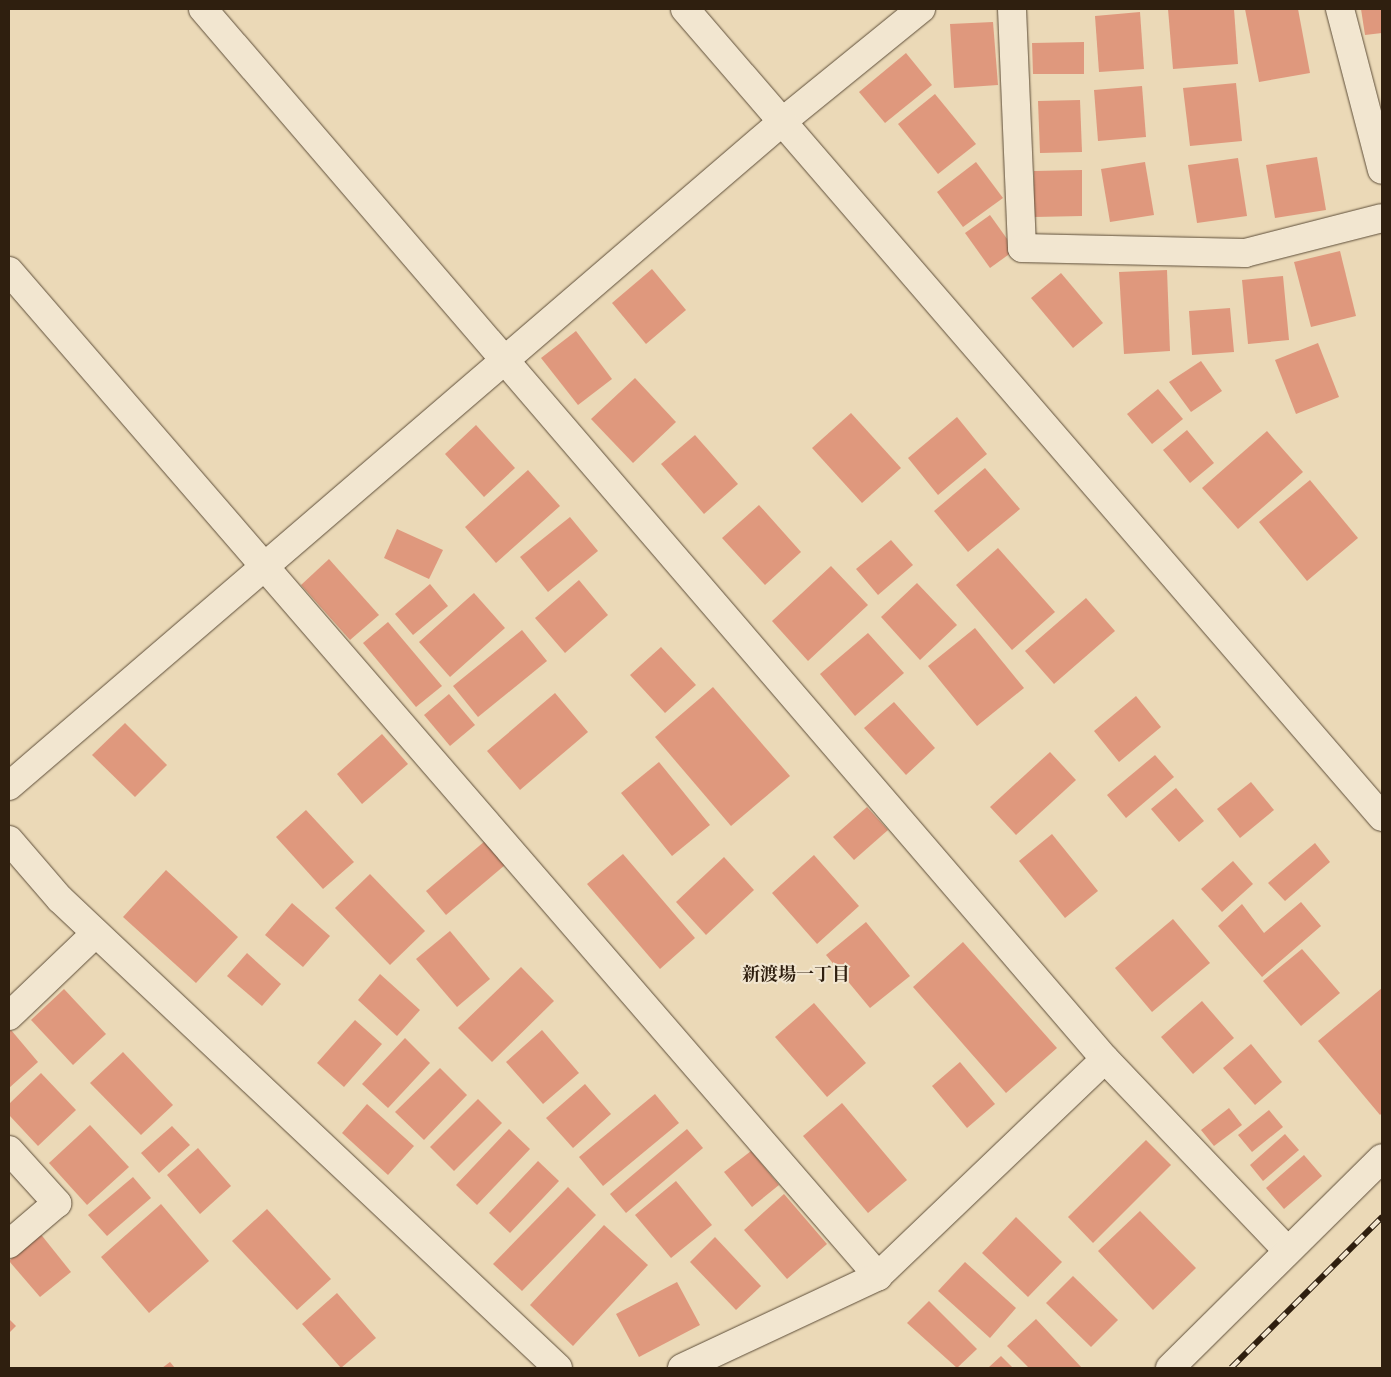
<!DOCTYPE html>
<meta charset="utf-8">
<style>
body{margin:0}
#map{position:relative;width:1391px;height:1377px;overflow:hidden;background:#ebd9b7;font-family:"EB Garamond","Noto Serif JP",serif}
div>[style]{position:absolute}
.building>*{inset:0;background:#df987d}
.roads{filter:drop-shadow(0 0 1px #5e4e39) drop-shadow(0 0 1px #5e4e39)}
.minor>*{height:28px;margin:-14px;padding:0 14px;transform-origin:14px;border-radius:14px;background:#f2e6d0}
.tertiary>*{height:28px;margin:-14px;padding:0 14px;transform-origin:14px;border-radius:14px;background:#f2e6d0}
.rail>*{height:5.5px;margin-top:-2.75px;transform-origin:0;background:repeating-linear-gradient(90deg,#f2e6d0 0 11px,#2f1f0f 0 22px);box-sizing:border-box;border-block:1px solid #2f1f0f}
span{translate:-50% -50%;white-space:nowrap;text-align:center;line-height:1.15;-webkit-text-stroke:4px #f2e6d0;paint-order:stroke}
.neighbourhood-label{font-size:18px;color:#2f1f0f;font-weight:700}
.frame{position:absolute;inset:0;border:10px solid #2f1f0f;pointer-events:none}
</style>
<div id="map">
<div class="building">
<i style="clip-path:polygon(1168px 9px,1234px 9px,1238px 64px,1173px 69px)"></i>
<i style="clip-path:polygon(1245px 9px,1298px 9px,1310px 73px,1259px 82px)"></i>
<i style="clip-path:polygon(1361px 9px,1382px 9px,1382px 33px,1365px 35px)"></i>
<i style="clip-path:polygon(1140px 12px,1144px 69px,1099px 72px,1095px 16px)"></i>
<i style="clip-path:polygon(993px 22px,998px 85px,954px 88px,950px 24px)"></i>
<i style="clip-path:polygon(1084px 42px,1084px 74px,1033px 74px,1032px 43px)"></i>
<i style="clip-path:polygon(906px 53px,932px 85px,885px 123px,859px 92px)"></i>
<i style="clip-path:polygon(1236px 83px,1242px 141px,1190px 146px,1183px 88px)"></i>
<i style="clip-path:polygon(1142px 86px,1146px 137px,1098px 141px,1094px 90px)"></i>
<i style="clip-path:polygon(935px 94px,976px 144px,938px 174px,898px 124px)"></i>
<i style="clip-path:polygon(1080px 100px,1082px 152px,1040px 153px,1038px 101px)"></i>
<i style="clip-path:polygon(1317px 157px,1326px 210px,1275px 218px,1266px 165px)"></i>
<i style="clip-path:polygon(1238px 158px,1247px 216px,1197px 223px,1188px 165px)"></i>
<i style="clip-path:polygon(976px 162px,1003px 198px,963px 227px,937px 192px)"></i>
<i style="clip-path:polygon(1145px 162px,1154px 215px,1110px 222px,1101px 169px)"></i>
<i style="clip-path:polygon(1082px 170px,1082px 216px,1034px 217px,1034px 171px)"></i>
<i style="clip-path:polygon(990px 215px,1015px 250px,990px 268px,965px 233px)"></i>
<i style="clip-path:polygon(1340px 251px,1356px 316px,1311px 327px,1294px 262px)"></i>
<i style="clip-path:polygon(652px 269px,686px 310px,646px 344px,612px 303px)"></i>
<i style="clip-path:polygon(1167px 270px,1170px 351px,1124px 354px,1119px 272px)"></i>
<i style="clip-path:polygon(1061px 273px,1103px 323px,1073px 348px,1031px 298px)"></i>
<i style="clip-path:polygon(1283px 276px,1289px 340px,1248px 344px,1242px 280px)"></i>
<i style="clip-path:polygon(1230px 308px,1234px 352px,1192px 355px,1189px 311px)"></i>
<i style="clip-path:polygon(576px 331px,612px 379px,578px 405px,541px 358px)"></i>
<i style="clip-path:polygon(1318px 343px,1339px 397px,1296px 414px,1275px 360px)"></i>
<i style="clip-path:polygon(1201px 361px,1222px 391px,1191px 412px,1169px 382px)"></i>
<i style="clip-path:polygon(635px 378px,676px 422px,633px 463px,591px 419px)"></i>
<i style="clip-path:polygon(1158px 389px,1183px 419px,1152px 444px,1127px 414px)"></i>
<i style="clip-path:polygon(851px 413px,901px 468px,862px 503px,812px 448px)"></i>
<i style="clip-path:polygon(957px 417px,987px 454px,938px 495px,908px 458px)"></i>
<i style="clip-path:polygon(476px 425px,515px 468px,484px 497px,445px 454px)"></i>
<i style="clip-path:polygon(1187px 430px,1214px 463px,1190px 483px,1163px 450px)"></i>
<i style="clip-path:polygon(1267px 431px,1303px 472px,1238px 529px,1202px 488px)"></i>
<i style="clip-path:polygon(695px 435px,738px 484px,704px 514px,661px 464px)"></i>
<i style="clip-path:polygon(985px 468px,1020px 509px,968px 552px,934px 511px)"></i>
<i style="clip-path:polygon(528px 470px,560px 506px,496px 563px,465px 527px)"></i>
<i style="clip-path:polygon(1310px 480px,1358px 538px,1307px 581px,1259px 522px)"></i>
<i style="clip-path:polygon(759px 505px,801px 552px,765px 585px,722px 538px)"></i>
<i style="clip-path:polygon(570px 517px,598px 551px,548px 592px,520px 557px)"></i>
<i style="clip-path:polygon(397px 529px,443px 550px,429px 579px,384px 558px)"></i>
<i style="clip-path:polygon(891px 540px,913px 565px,878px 595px,856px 569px)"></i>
<i style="clip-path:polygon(998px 548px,1055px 612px,1012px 650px,956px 585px)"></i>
<i style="clip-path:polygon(329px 559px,379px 615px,350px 640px,301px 585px)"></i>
<i style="clip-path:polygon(831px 566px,868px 605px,808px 661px,772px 621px)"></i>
<i style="clip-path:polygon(579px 580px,608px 615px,565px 653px,535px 618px)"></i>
<i style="clip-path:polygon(917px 583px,957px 625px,920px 660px,881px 617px)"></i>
<i style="clip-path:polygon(430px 584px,448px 606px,413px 635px,395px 614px)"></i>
<i style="clip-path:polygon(474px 593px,505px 628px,450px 677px,419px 642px)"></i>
<i style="clip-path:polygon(1086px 598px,1115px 631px,1054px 684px,1025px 651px)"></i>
<i style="clip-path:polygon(388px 622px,442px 686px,416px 707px,363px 643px)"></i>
<i style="clip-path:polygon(975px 628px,1024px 688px,977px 726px,928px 666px)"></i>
<i style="clip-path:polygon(522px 630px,547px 661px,478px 717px,453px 686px)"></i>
<i style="clip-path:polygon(868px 633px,904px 673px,855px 716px,820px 674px)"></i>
<i style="clip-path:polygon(661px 647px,696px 685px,665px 713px,630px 675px)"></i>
<i style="clip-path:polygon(713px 687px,790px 776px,731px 826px,655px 737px)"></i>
<i style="clip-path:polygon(555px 693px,588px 732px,520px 790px,487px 751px)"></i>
<i style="clip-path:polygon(449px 694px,475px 725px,450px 746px,424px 715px)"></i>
<i style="clip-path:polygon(1136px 696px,1161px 727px,1119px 762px,1094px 731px)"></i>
<i style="clip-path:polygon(894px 702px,935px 748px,906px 775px,864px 728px)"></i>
<i style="clip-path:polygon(125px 723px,167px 765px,135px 797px,92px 755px)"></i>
<i style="clip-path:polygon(382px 734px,408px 764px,362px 804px,337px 774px)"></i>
<i style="clip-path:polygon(1050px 752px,1076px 780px,1016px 835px,990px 807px)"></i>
<i style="clip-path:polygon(1155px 755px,1174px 777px,1126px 818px,1107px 795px)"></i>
<i style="clip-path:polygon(659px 762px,710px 825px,672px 856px,621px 793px)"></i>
<i style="clip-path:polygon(1251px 782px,1274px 810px,1240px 838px,1217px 809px)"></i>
<i style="clip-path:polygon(1176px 788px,1204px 821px,1179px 842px,1151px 809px)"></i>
<i style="clip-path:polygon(867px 807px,888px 830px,854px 860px,833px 837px)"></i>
<i style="clip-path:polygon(306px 810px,354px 862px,323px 889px,276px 837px)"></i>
<i style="clip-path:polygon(1052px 834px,1098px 891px,1065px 918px,1019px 861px)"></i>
<i style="clip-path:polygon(485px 841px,505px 865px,446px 915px,426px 891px)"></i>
<i style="clip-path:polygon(1315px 843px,1330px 862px,1285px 901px,1268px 883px)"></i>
<i style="clip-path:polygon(623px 854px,695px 938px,660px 969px,587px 884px)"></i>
<i style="clip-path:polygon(814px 855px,859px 906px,817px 944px,772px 893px)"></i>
<i style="clip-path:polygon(724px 857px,754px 890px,706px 935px,676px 902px)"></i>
<i style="clip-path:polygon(1233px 861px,1253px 884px,1222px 912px,1201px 889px)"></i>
<i style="clip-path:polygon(166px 870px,238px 937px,196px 983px,123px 917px)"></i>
<i style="clip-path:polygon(370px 874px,425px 931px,390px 965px,335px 908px)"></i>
<i style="clip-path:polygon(1301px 902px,1321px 926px,1262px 977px,1218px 926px,1242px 904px,1264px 933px)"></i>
<i style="clip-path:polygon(292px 903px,330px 936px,303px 967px,265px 935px)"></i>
<i style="clip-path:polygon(1173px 919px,1210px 963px,1152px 1012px,1115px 968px)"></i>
<i style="clip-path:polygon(866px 922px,910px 976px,870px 1008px,826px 955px)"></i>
<i style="clip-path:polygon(450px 931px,490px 979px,457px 1007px,416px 959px)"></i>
<i style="clip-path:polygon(963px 942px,1057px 1048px,1006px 1093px,913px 987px)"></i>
<i style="clip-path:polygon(1302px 949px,1340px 993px,1301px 1026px,1263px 981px)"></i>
<i style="clip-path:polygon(247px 953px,281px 984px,262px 1006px,227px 976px)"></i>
<i style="clip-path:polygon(521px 967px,554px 1001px,492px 1062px,458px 1028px)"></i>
<i style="clip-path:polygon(380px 974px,420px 1010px,397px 1036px,358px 1000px)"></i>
<i style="clip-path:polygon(1382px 988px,1382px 1113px,1380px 1115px,1318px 1041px)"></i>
<i style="clip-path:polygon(64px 989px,106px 1034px,73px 1065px,31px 1020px)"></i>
<i style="clip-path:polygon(1202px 1001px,1234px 1038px,1193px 1074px,1161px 1037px)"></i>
<i style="clip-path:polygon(814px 1003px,866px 1063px,827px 1097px,775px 1037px)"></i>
<i style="clip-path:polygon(355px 1020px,382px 1044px,344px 1087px,317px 1063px)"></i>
<i style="clip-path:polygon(11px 1030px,38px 1062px,9px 1088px,9px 1032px)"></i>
<i style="clip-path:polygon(542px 1030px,579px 1073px,543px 1104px,506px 1062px)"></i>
<i style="clip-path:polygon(405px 1038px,430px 1063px,388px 1108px,362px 1084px)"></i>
<i style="clip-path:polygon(1251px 1044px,1282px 1082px,1255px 1105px,1223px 1068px)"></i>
<i style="clip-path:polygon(123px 1052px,173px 1105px,141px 1135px,90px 1083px)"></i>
<i style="clip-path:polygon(960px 1062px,995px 1104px,967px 1128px,932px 1086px)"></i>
<i style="clip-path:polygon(440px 1068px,467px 1095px,424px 1140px,395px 1112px)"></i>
<i style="clip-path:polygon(41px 1073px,76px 1110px,38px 1146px,9px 1115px,9px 1104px)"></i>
<i style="clip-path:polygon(585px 1084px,611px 1114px,573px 1148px,546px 1118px)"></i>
<i style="clip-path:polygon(655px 1094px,679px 1123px,603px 1186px,579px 1157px)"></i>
<i style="clip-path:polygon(478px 1099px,502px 1123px,454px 1171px,430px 1147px)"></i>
<i style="clip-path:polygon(842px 1103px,907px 1180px,868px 1213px,803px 1136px)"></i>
<i style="clip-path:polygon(367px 1104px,414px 1146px,388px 1175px,342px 1133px)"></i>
<i style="clip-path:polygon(1229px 1108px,1242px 1125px,1214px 1146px,1201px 1130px)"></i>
<i style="clip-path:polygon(1269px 1110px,1283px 1127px,1252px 1152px,1238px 1135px)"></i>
<i style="clip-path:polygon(90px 1125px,129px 1167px,87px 1205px,49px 1163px)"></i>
<i style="clip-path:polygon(172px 1126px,190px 1145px,159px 1173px,141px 1153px)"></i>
<i style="clip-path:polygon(509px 1129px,530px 1149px,477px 1205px,456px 1185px)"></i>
<i style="clip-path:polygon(687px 1129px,703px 1148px,626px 1213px,610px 1194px)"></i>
<i style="clip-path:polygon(1285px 1134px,1299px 1150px,1263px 1181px,1250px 1165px)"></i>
<i style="clip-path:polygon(1146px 1140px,1171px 1165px,1093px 1243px,1068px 1217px)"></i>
<i style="clip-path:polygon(198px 1148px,231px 1186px,200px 1214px,167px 1175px)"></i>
<i style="clip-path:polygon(751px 1151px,779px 1185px,752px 1207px,724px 1172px)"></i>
<i style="clip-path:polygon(1304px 1155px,1322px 1176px,1284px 1209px,1266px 1188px)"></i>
<i style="clip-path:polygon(538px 1161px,559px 1181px,510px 1233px,489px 1213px)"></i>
<i style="clip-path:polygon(133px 1177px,151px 1198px,107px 1236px,88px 1215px)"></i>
<i style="clip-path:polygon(676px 1181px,712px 1225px,671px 1258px,635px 1215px)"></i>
<i style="clip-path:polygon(568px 1187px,596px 1215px,522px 1291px,493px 1264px)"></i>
<i style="clip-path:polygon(784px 1194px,827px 1244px,787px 1279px,744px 1230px)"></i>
<i style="clip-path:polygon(161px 1204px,209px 1261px,149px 1313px,101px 1257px)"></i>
<i style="clip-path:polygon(267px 1209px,331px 1279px,297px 1310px,232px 1241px)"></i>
<i style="clip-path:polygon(1140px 1211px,1196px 1268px,1153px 1310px,1098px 1251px)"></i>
<i style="clip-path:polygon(1016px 1217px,1062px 1262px,1028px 1297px,982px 1253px)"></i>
<i style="clip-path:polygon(604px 1225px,648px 1265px,573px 1346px,530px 1305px)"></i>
<i style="clip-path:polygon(39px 1232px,71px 1272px,40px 1297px,9px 1261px)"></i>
<i style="clip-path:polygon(715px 1237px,761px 1286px,736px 1310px,690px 1262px)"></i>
<i style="clip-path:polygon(965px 1262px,1016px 1308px,990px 1338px,938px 1291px)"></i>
<i style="clip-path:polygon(1073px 1276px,1118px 1320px,1091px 1347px,1046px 1303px)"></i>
<i style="clip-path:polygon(677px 1282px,700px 1325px,639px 1357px,616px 1314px)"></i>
<i style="clip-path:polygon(337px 1293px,376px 1338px,341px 1368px,302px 1324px)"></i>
<i style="clip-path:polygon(929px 1301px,977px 1349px,957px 1368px,907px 1323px)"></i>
<i style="clip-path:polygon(9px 1319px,16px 1326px,9px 1333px)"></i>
<i style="clip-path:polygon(1036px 1319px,1082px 1368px,1029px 1368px,1007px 1346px)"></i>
<i style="clip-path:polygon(1001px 1356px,1013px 1368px,988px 1368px)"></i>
<i style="clip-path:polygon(170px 1362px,175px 1368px,162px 1368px)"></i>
</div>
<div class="roads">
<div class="minor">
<i style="left:203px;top:9px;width:1384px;rotate:49.34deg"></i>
<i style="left:1105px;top:1059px;width:265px;rotate:46.4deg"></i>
<i style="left:1012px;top:9px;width:239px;rotate:87.6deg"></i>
<i style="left:1022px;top:248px;width:223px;rotate:1.3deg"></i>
<i style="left:1245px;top:253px;width:141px;rotate:-14.3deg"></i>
<i style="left:1340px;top:9px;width:166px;rotate:75.4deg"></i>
<i style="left:783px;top:121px;width:178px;rotate:-39.1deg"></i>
<i style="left:9px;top:271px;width:1329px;rotate:49.15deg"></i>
<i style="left:9px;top:840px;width:78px;rotate:49.2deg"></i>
<i style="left:60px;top:899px;width:684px;rotate:43.28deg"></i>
<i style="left:9px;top:1016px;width:120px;rotate:-43.7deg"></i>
<i style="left:9px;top:1150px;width:72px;rotate:47.8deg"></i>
<i style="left:57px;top:1203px;width:63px;rotate:139.5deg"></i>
<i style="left:682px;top:1368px;width:217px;rotate:-25.1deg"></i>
<i style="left:878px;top:1276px;width:314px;rotate:-43.7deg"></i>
<i style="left:1170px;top:1368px;width:298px;rotate:-44.7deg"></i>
</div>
<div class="tertiary">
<i style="left:685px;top:9px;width:1067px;rotate:49.22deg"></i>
<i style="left:9px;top:786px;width:1020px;rotate:-40.67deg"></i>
</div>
</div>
<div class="rail">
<i style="left:1231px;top:1368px;width:214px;rotate:-45deg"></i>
</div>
<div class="neighbourhood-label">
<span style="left:796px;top:974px">新渡場一丁目</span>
</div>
<div class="frame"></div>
</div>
